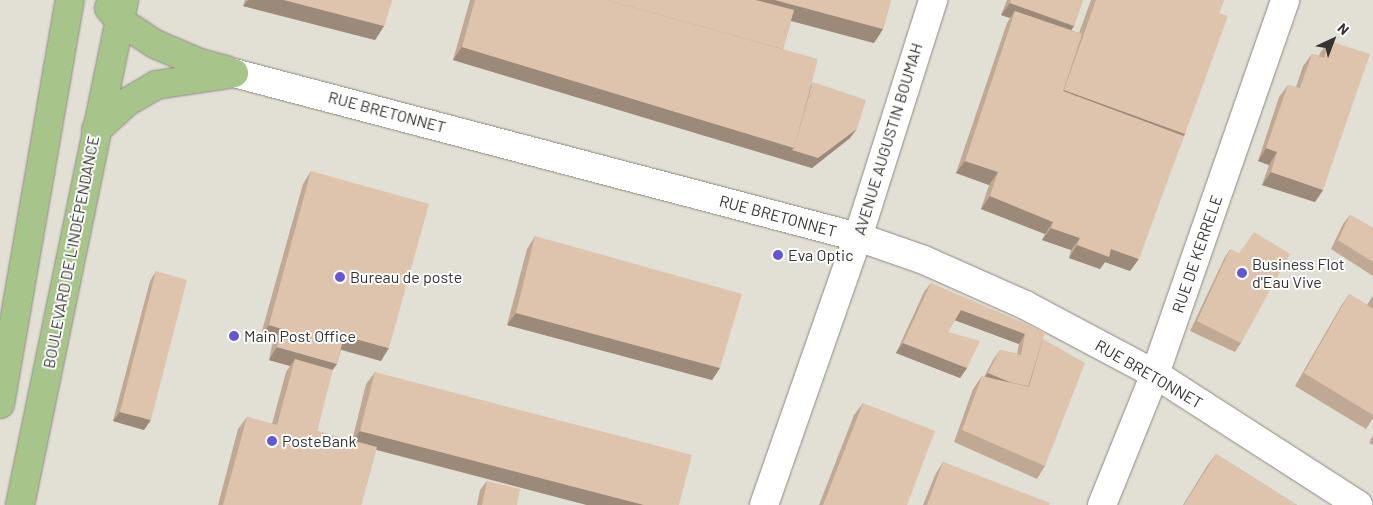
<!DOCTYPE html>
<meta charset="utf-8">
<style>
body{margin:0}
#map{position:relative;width:1373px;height:505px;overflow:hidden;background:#e2dfd4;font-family:Barlow,sans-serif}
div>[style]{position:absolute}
.roads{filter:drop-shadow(0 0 1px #8d8a80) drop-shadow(0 0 1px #8d8a80)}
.minor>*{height:28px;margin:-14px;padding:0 14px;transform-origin:14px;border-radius:14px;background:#fff}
.primary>*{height:28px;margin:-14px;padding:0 14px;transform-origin:14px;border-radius:14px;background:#a7c48b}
.wall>*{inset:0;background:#bfa995}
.shaded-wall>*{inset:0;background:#9b8979}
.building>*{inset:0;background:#dec4ad}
.dots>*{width:14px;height:14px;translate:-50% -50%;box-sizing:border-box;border:2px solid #fff;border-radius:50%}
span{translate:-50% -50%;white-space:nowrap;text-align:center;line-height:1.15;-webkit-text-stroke:4px #fff;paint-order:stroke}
.street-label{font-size:16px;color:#353430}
.poi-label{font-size:16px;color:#353430}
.left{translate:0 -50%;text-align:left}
.north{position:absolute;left:1308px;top:15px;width:50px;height:50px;-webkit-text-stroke:4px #fff;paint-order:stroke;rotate:43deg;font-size:14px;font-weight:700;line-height:20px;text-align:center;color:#353430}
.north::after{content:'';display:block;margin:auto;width:18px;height:22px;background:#353430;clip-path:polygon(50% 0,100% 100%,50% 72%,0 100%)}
</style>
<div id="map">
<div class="roads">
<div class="minor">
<i style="left:234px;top:73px;width:645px;rotate:14.73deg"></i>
<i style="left:858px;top:237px;width:70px;rotate:19.2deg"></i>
<i style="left:924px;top:260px;width:111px;rotate:24deg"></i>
<i style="left:1025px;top:305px;width:147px;rotate:28deg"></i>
<i style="left:1155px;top:374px;width:242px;rotate:32.8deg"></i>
<i style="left:764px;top:505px;width:284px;rotate:-70.7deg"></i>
<i style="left:858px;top:237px;width:249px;rotate:-72.4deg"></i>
<i style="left:1102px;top:505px;width:141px;rotate:-68deg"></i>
<i style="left:1155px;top:374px;width:396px;rotate:-70.8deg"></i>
</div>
<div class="primary">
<i style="left:109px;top:8px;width:17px;rotate:50deg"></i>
<i style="left:120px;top:21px;width:42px;rotate:33.3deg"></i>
<i style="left:155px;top:44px;width:49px;rotate:22.9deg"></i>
<i style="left:200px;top:63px;width:27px;rotate:15deg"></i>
<i style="left:96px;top:130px;width:42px;rotate:-42.1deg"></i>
<i style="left:127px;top:102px;width:34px;rotate:-30deg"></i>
<i style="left:156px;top:85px;width:79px;rotate:-8.7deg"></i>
<i style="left:0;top:404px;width:410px;rotate:-80.2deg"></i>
<i style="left:20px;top:505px;width:516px;rotate:-78.36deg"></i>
</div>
</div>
<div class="wall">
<i style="clip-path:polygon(245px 0,392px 0,384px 26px,375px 40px,243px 6px)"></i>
<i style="clip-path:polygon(470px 0,891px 0,883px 29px,874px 43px,791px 21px,783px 49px,811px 85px,813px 82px,850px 138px,812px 168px,453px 60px)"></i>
<i style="clip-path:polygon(1007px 0,1083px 0,1074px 26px,1071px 30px,1079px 33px,1091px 0,1224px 0,1219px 13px,1185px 134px,1130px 271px,1105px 262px,1100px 269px,1069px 258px,1071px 250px,1042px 240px,1045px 234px,981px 209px,989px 185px,956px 173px,1007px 23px,1010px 18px,1001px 15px)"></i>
<i style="clip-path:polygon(1329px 41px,1323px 190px,1315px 202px,1262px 185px,1269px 165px,1258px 161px,1279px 97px,1288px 85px,1296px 87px,1303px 66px,1312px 54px,1319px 56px,1320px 53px)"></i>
<i style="clip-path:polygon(311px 171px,381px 361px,341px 350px,337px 364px,332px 370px,317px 431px,352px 441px,366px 384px,375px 372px,679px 505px,587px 505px,376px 450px,361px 505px,218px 505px,238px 429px,247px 417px,272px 424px,286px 372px,290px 366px,269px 360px,273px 341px,260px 338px,303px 184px)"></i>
<i style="clip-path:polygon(1350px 215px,1373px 228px,1373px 276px,1331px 249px,1343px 224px)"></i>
<i style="clip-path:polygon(535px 236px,720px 368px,712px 380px,507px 325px,527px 249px)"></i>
<i style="clip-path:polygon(1230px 249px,1241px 343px,1235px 352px,1190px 331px,1224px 259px)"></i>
<i style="clip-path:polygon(156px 271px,144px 430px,113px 421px,150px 281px)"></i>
<i style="clip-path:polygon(931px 283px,1042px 342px,1043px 339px,1045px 466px,1037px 479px,954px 442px,973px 389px,982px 376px,984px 377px,993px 360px,1000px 350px,1017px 354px,1019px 344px,955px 320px,948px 332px,967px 368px,960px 378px,896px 353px,924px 292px)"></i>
<i style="clip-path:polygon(1349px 294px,1367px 305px,1373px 295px,1373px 418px,1366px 429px,1295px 386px,1341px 306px)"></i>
<i style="clip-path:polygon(863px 403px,907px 505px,819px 505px,854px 415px)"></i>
<i style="clip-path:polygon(1373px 435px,1373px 445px,1369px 443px)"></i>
<i style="clip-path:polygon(1216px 454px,1297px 505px,1183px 505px,1207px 466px)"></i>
<i style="clip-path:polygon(943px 462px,1049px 505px,923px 505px,935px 475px)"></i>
<i style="clip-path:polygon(487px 481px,517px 505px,477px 505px,480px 490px)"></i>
</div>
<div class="shaded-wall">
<i style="clip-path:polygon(248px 0,284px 0,384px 26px,375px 40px,243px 6px)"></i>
<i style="clip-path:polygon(713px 0,775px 0,883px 29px,874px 43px)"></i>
<i style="clip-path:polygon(1010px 3px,1074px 26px,1066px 38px,1015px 11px,1010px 18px,1001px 15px)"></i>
<i style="clip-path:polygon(462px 47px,794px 148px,785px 160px,453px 60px)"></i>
<i style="clip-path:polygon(1064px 90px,1185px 134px,1175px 148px,1054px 104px)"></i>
<i style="clip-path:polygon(857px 129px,850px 138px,812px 168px,785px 160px,792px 150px)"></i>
<i style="clip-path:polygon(1266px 148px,1277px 152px,1269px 165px,1258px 161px)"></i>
<i style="clip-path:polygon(965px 161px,998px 172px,989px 185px,956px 173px)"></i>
<i style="clip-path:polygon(1271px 172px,1323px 190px,1315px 202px,1262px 185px)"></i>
<i style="clip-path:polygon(990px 196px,1053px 222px,1045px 234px,981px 209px)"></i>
<i style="clip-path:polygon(1051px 228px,1080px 238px,1071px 250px,1042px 240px)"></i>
<i style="clip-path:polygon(1077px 245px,1111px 249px,1139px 259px,1130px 271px,1105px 262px,1100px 269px,1069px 258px)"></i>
<i style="clip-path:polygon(961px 310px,1025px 334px,1019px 344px,954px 320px)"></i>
<i style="clip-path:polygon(516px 313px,720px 368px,712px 380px,507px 325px)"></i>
<i style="clip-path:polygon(269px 325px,282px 329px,273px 341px,260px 338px)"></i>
<i style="clip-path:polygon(344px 336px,389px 348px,381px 361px,336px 348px)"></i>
<i style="clip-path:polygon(903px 343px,967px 368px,960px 378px,896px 353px)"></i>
<i style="clip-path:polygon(277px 347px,337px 364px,328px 376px,295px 359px,290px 366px,269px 360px)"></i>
<i style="clip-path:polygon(988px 373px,1027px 389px,981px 383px)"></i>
<i style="clip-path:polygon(120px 412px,151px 420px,144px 430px,113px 421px)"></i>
<i style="clip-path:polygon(360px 431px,644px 505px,587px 505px,351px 443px)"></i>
</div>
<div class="building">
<i style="clip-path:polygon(284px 0,392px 0,384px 26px)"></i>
<i style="clip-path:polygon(475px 0,607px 0,818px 59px,794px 148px,462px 47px)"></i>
<i style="clip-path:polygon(607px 0,756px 0,794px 10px,783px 49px)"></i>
<i style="clip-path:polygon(775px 0,891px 0,883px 29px)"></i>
<i style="clip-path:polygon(1011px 0,1083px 0,1074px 26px,1010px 3px)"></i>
<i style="clip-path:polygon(1096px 0,1224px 0,1219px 13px,1228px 16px,1185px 134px,1064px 90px)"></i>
<i style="clip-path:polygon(1015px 11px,1082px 34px,1063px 91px,1184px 136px,1139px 259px,1111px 249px,1109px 257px,1077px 245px,1080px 238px,1051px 228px,1053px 222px,990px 196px,998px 172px,965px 161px)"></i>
<i style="clip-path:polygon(1329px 41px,1370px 54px,1323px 190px,1271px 172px,1277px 152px,1266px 148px,1288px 85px,1300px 88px,1312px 54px,1324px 58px)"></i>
<i style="clip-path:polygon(813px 82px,866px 100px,857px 129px,818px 158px,792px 150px,794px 148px)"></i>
<i style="clip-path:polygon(311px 171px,429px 204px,389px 348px,344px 336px,337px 364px,277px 347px,282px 329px,269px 325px)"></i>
<i style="clip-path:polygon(1350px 215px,1373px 228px,1373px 262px,1338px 240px)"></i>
<i style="clip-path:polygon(1254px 232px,1290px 254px,1241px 343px,1197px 321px,1230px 249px,1239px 253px)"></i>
<i style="clip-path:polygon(535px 236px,742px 294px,720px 368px,516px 313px)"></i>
<i style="clip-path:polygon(156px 271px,187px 280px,151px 420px,120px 412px)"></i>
<i style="clip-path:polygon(931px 283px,1045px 332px,1028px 386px,1010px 382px,988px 373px,1000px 350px,1021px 355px,1025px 334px,961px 310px,948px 332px,980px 341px,967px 368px,903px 343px)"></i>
<i style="clip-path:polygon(1349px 294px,1373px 309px,1373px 415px,1304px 373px)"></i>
<i style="clip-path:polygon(1043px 339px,1085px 363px,1045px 466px,962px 430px,982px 376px,1029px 387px)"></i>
<i style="clip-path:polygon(295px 359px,333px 370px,317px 431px,377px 447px,361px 505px,223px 505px,247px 417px,277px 425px)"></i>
<i style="clip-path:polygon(375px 372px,692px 455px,679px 505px,644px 505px,360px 431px)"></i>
<i style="clip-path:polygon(863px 403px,935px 431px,907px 505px,823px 505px)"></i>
<i style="clip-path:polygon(1216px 454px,1297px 505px,1184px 505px)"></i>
<i style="clip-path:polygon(943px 462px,1050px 503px,1049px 505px,927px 505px)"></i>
<i style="clip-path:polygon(487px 481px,520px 489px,517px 505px,482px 505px)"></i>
</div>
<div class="dots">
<i style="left:778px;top:255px;background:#6458d2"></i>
<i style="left:1242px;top:273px;background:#6458d2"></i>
<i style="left:340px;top:277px;background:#6458d2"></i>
<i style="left:234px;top:336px;background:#6458d2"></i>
<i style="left:272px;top:441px;background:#6458d2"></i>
</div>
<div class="street-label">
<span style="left:387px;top:112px;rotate:15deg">RUE BRETONNET</span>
<span style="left:888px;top:139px;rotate:-73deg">AVENUE AUGUSTIN BOUMAH</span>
<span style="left:778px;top:216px;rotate:15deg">RUE BRETONNET</span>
<span style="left:71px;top:252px;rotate:-79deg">BOULEVARD DE L'INDÉPENDANCE</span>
<span style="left:1197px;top:254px;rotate:-71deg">RUE DE KERRELE</span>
<span style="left:1149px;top:374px;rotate:30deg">RUE BRETONNET</span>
</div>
<div class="poi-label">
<span class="left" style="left:788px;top:255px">Eva Optic</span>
<span class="left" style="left:1252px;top:273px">Business Flot<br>d'Eau Vive</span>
<span class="left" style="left:350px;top:277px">Bureau de poste</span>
<span class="left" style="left:244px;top:336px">Main Post Office</span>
<span class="left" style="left:282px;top:441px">PosteBank</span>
</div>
<div class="north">N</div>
</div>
